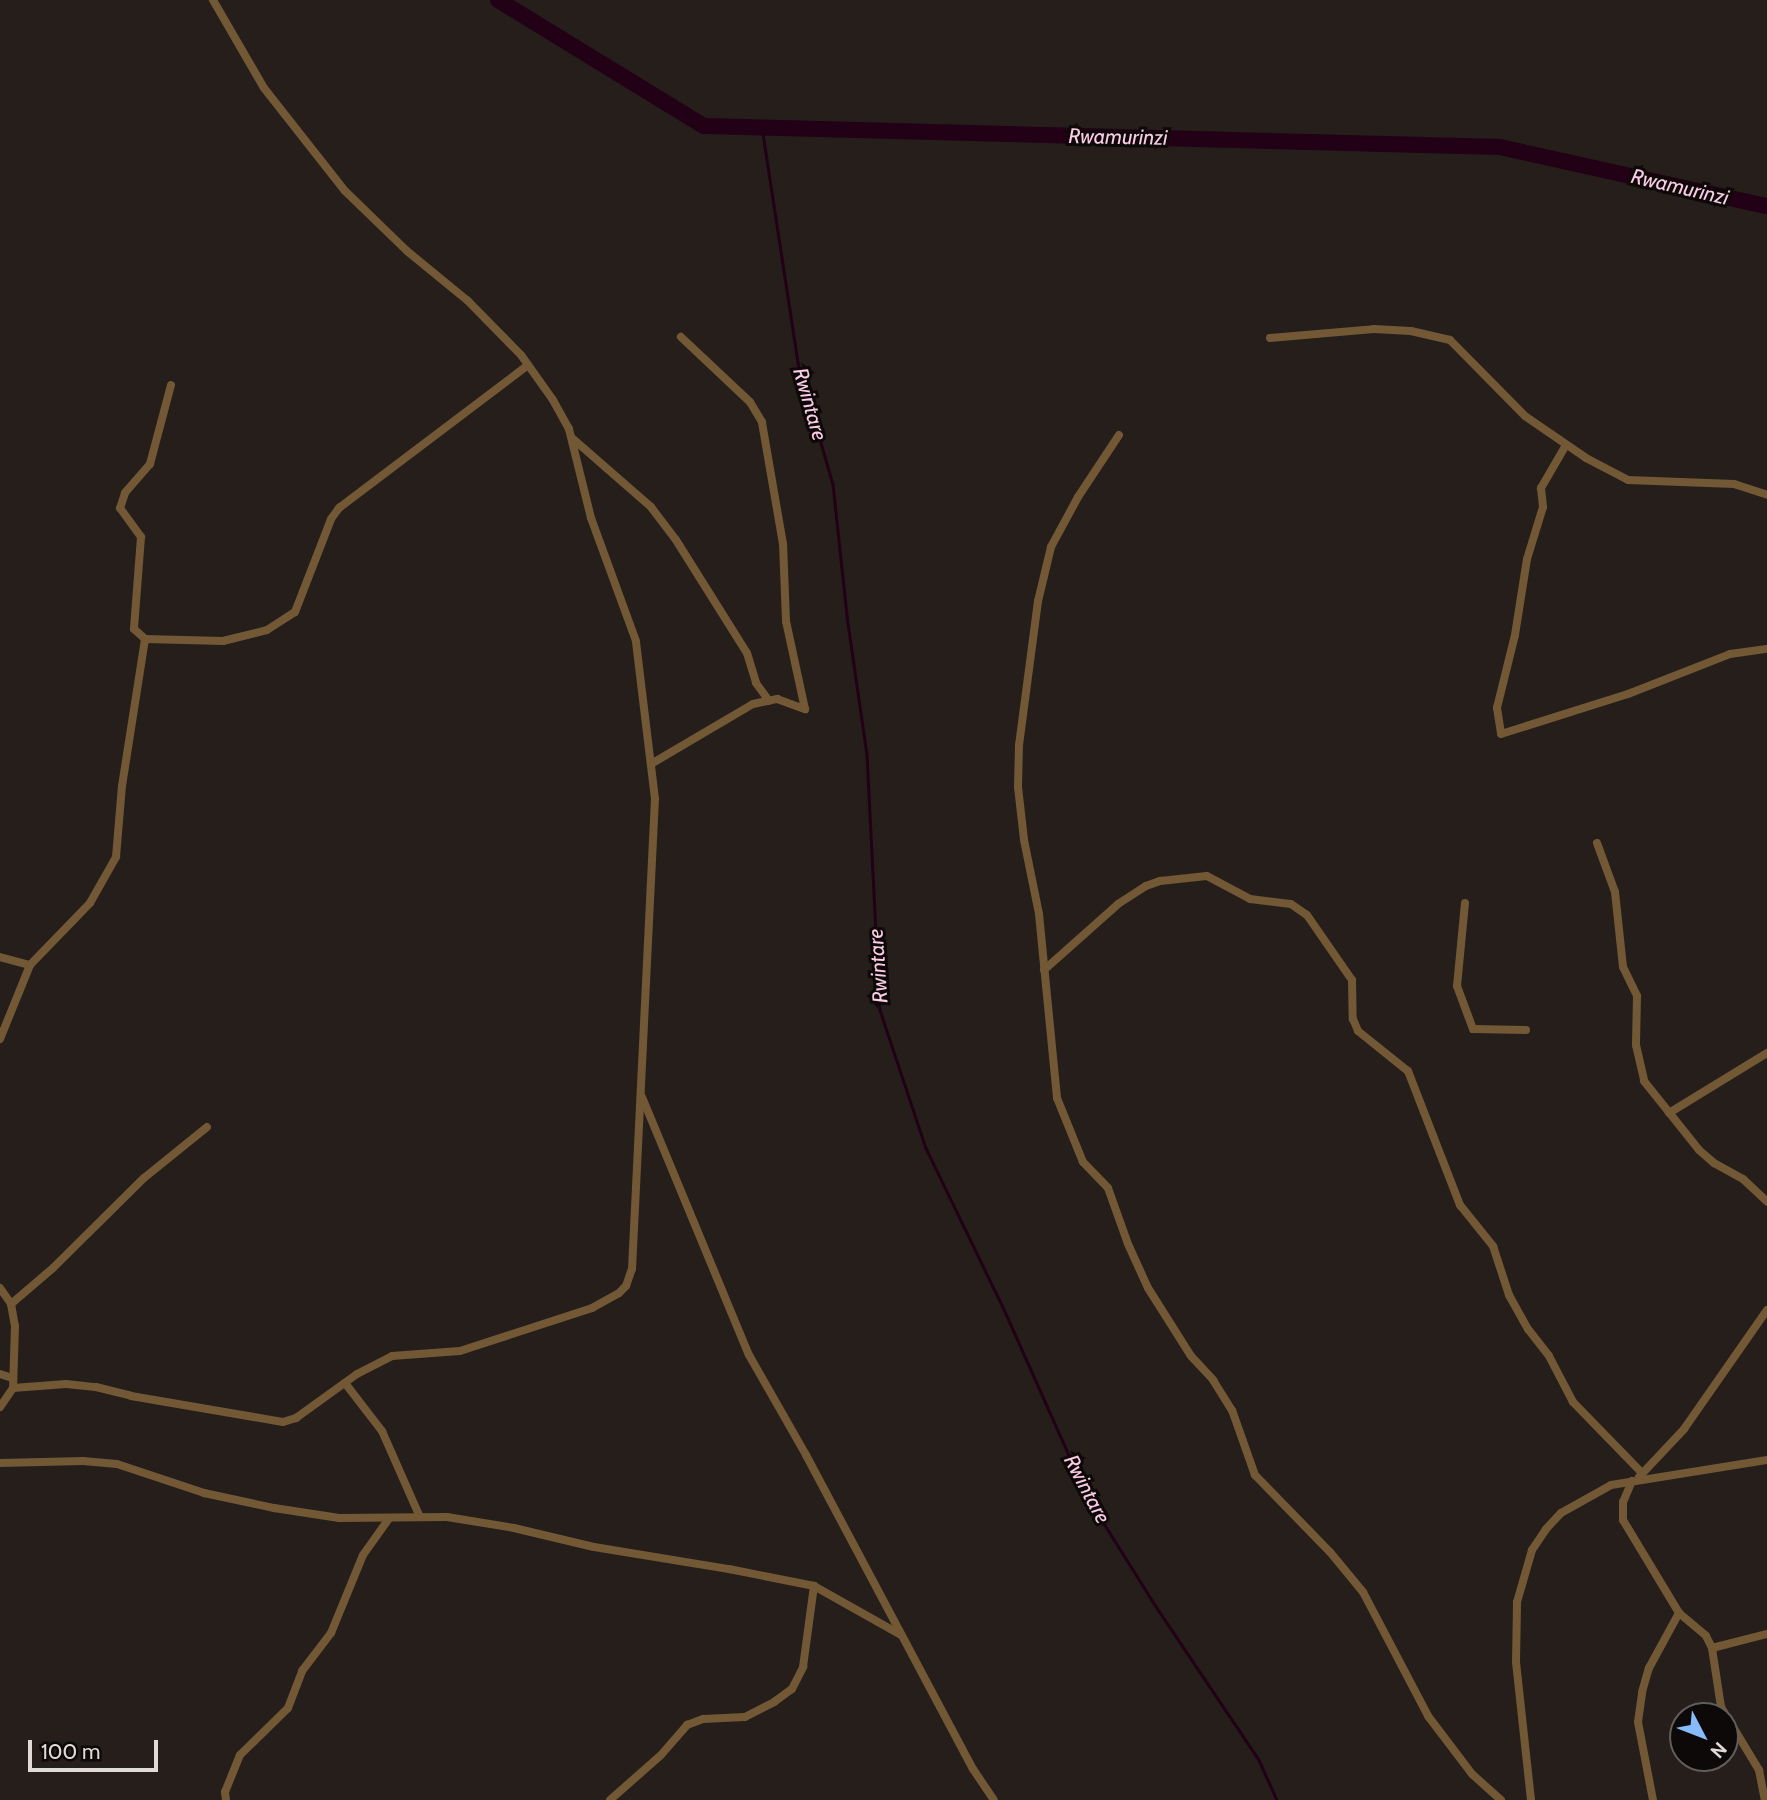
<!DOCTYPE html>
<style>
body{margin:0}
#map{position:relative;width:1767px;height:1800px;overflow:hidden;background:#251e1b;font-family:Cabin,sans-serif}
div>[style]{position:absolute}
.stream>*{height:2.5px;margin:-1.25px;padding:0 1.25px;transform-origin:1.25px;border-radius:1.25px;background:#220015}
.river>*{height:16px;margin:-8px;padding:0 8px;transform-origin:8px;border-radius:8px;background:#220015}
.street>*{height:8px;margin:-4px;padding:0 4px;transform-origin:4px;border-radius:4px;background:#725834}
span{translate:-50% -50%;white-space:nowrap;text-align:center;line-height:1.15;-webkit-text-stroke:6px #0c0908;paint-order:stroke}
.water-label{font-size:21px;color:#fccbe6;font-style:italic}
.north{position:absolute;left:1669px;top:1702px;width:70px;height:70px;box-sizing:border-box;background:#0c0908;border:2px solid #615d5c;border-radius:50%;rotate:132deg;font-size:19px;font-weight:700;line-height:28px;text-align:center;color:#e0dbd9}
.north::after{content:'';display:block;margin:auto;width:24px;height:32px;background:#87bbfb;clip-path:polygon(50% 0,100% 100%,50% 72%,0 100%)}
.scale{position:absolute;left:28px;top:1740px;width:130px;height:32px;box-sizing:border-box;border:4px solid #e0dbd9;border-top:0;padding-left:9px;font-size:21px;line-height:24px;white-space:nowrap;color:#e0dbd9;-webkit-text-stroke:5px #0c0908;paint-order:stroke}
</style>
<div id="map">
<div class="stream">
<i style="left:762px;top:127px;width:239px;rotate:81.3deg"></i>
<i style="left:798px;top:363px;width:126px;rotate:73.9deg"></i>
<i style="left:833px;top:484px;width:133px;rotate:83.9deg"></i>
<i style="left:847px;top:616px;width:140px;rotate:81.8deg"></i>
<i style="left:867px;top:755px;width:255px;rotate:87.1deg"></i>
<i style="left:880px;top:1010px;width:145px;rotate:71.6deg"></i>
<i style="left:926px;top:1148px;width:177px;rotate:64.2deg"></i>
<i style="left:1003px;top:1307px;width:209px;rotate:66deg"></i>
<i style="left:1088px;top:1498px;width:133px;rotate:57.9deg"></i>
<i style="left:1159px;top:1611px;width:179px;rotate:56.1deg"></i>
<i style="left:1259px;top:1760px;width:44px;rotate:65.8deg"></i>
</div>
<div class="river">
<i style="left:498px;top:0;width:241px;rotate:31.5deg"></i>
<i style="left:704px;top:126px;width:796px;rotate:1.51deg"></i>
<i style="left:1500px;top:147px;width:273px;rotate:12.5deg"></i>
</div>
<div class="street">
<i style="left:1270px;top:338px;width:104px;rotate:-4.9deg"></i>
<i style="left:1374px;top:329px;width:37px;rotate:3deg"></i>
<i style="left:1411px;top:331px;width:40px;rotate:13deg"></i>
<i style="left:1450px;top:340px;width:107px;rotate:45.4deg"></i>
<i style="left:1525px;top:416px;width:74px;rotate:34.5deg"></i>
<i style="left:1586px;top:458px;width:47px;rotate:27.6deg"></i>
<i style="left:1628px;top:480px;width:106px;rotate:2.2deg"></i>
<i style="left:1734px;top:484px;width:35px;rotate:18deg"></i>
<i style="left:171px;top:385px;width:82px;rotate:104.9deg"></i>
<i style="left:150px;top:464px;width:38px;rotate:131deg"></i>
<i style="left:125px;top:493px;width:16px;rotate:108deg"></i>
<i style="left:120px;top:508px;width:36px;rotate:54deg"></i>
<i style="left:141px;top:537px;width:92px;rotate:94.4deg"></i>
<i style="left:134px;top:629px;width:15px;rotate:42deg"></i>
<i style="left:145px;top:639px;width:78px;rotate:1.5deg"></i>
<i style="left:223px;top:641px;width:45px;rotate:-14deg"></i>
<i style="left:267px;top:630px;width:33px;rotate:-33deg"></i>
<i style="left:295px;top:612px;width:100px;rotate:-68.8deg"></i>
<i style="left:331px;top:519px;width:14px;rotate:-54deg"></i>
<i style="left:339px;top:508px;width:237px;rotate:-37.1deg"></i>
<i style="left:1119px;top:435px;width:74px;rotate:123.5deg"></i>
<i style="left:1078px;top:497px;width:57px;rotate:118.4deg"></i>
<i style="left:1051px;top:547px;width:56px;rotate:103.5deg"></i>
<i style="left:1038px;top:601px;width:145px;rotate:97.5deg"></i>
<i style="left:1019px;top:745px;width:42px;rotate:91.4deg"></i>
<i style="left:1018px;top:787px;width:53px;rotate:83.5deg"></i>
<i style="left:1024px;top:840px;width:76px;rotate:78.5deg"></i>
<i style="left:1039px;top:914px;width:185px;rotate:84.4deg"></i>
<i style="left:1057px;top:1098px;width:69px;rotate:67.9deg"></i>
<i style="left:1083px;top:1162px;width:36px;rotate:46deg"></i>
<i style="left:1108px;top:1188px;width:59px;rotate:70.3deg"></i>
<i style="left:1128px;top:1244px;width:48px;rotate:65.6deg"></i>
<i style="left:1148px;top:1288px;width:80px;rotate:57.7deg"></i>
<i style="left:1191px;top:1356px;width:33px;rotate:47deg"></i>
<i style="left:1213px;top:1380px;width:36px;rotate:58deg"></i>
<i style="left:1232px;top:1410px;width:69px;rotate:70.5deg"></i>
<i style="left:1255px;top:1475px;width:107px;rotate:45.8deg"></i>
<i style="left:1330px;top:1552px;width:52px;rotate:50.5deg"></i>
<i style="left:1363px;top:1592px;width:140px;rotate:62.3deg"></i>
<i style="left:1428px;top:1716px;width:73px;rotate:52.8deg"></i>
<i style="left:1472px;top:1774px;width:39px;rotate:42deg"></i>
<i style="left:572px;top:438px;width:105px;rotate:41.1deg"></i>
<i style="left:651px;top:507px;width:41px;rotate:52.9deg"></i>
<i style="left:676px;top:540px;width:133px;rotate:57.9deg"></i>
<i style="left:747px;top:653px;width:31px;rotate:73deg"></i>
<i style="left:756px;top:683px;width:22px;rotate:54deg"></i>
<i style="left:1566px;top:445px;width:50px;rotate:120.2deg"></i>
<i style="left:1541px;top:488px;width:19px;rotate:84deg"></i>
<i style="left:1543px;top:507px;width:54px;rotate:107.1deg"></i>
<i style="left:1527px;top:559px;width:77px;rotate:99deg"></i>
<i style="left:1515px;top:635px;width:75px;rotate:103.9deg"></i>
<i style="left:1497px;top:708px;width:26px;rotate:81deg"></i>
<i style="left:1501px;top:734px;width:133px;rotate:-17.5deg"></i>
<i style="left:1628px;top:694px;width:110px;rotate:-21.4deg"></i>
<i style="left:1730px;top:654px;width:37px;rotate:-8deg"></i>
<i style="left:651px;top:764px;width:118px;rotate:-30.5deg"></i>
<i style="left:753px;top:704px;width:25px;rotate:-12deg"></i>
<i style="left:777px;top:699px;width:30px;rotate:20deg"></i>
<i style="left:805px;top:709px;width:90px;rotate:-102.2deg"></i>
<i style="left:786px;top:621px;width:77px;rotate:-92.2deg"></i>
<i style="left:783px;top:544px;width:124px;rotate:-99.8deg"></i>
<i style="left:762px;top:422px;width:23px;rotate:-121deg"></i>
<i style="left:750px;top:402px;width:95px;rotate:-136.7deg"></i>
<i style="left:1597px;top:843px;width:52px;rotate:69.8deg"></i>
<i style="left:1615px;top:892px;width:75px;rotate:83.9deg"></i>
<i style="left:1623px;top:967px;width:32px;rotate:64deg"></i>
<i style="left:1637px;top:996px;width:49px;rotate:91.2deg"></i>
<i style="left:1636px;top:1045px;width:37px;rotate:77deg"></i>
<i style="left:1644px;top:1081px;width:88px;rotate:51.4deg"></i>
<i style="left:1699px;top:1150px;width:20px;rotate:41deg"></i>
<i style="left:1714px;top:1163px;width:33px;rotate:29deg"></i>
<i style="left:1743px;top:1179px;width:33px;rotate:43deg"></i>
<i style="left:1465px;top:903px;width:83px;rotate:95.5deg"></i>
<i style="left:1457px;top:986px;width:46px;rotate:69.6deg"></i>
<i style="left:1473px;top:1029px;width:53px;rotate:1.1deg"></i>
<i style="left:0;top:957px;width:31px;rotate:15deg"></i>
<i style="left:1044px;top:970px;width:99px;rotate:-41.7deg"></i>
<i style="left:1118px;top:904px;width:33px;rotate:-33deg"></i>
<i style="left:1146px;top:886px;width:15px;rotate:-20deg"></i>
<i style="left:1160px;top:881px;width:47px;rotate:-6.1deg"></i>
<i style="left:1207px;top:876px;width:49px;rotate:28.1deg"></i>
<i style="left:1250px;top:899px;width:41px;rotate:7deg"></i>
<i style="left:1291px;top:904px;width:19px;rotate:35deg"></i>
<i style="left:1307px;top:915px;width:79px;rotate:55.3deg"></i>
<i style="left:1352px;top:980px;width:39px;rotate:89deg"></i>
<i style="left:1353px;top:1019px;width:13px;rotate:67deg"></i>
<i style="left:1358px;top:1031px;width:64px;rotate:38.7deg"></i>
<i style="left:1408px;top:1071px;width:144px;rotate:68.8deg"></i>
<i style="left:1460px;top:1205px;width:53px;rotate:51.2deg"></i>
<i style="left:1493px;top:1246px;width:52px;rotate:71.9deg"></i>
<i style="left:1509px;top:1295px;width:39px;rotate:61deg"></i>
<i style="left:1528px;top:1329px;width:34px;rotate:52deg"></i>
<i style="left:1549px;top:1356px;width:52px;rotate:62.4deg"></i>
<i style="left:1573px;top:1402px;width:99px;rotate:45.8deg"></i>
<i style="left:0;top:1039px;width:80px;rotate:-67.9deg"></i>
<i style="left:30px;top:965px;width:86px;rotate:-45.9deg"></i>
<i style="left:90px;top:903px;width:53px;rotate:-60.5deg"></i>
<i style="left:116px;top:857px;width:71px;rotate:-85.2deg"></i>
<i style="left:122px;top:786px;width:149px;rotate:-81.1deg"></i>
<i style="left:642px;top:1097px;width:279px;rotate:67.5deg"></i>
<i style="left:749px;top:1355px;width:115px;rotate:60.3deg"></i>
<i style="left:806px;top:1455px;width:356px;rotate:62deg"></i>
<i style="left:973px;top:1769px;width:37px;rotate:56deg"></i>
<i style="left:1669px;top:1113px;width:115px;rotate:-31.5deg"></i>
<i style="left:0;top:1288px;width:19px;rotate:55deg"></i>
<i style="left:11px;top:1304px;width:22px;rotate:80deg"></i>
<i style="left:15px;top:1326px;width:62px;rotate:91.8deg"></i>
<i style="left:13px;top:1388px;width:23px;rotate:124deg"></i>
<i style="left:11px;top:1304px;width:55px;rotate:-40.6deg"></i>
<i style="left:53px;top:1268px;width:128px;rotate:-44.7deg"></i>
<i style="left:144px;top:1178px;width:81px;rotate:-39deg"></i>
<i style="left:0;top:1374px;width:13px;rotate:18deg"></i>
<i style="left:345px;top:1383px;width:61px;rotate:52.4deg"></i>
<i style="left:382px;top:1431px;width:94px;rotate:66.2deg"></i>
<i style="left:13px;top:1388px;width:53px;rotate:-4.3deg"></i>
<i style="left:66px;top:1384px;width:30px;rotate:6deg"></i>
<i style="left:96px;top:1387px;width:36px;rotate:14deg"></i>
<i style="left:131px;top:1396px;width:154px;rotate:9.7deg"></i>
<i style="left:283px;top:1422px;width:14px;rotate:-17deg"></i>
<i style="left:296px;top:1418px;width:75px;rotate:-35.8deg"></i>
<i style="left:357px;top:1374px;width:39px;rotate:-27deg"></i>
<i style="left:392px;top:1356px;width:68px;rotate:-4.2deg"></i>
<i style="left:460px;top:1351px;width:139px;rotate:-18deg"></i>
<i style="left:592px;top:1308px;width:31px;rotate:-29deg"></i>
<i style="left:619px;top:1293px;width:10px;rotate:-45deg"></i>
<i style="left:626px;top:1286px;width:18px;rotate:-71deg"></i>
<i style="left:632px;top:1269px;width:471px;rotate:-87.2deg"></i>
<i style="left:655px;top:799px;width:159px;rotate:-96.9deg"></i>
<i style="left:636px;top:641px;width:131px;rotate:-110.1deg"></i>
<i style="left:591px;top:518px;width:92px;rotate:-103.9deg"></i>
<i style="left:569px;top:429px;width:33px;rotate:-119deg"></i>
<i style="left:553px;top:400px;width:55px;rotate:-125.4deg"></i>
<i style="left:521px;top:355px;width:76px;rotate:-134.5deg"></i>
<i style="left:468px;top:301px;width:79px;rotate:-140.7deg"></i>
<i style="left:407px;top:251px;width:86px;rotate:-135.9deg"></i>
<i style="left:345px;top:191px;width:131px;rotate:-128.2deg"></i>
<i style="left:264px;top:88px;width:102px;rotate:-120.1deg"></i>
<i style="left:0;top:1463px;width:83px;rotate:-1.4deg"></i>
<i style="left:83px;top:1461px;width:34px;rotate:5deg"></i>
<i style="left:117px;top:1464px;width:92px;rotate:18.4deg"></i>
<i style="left:204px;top:1493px;width:72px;rotate:12.1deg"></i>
<i style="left:274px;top:1508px;width:66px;rotate:8.7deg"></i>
<i style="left:339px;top:1518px;width:108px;rotate:-0.5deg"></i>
<i style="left:447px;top:1517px;width:68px;rotate:9.3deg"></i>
<i style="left:514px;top:1528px;width:82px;rotate:13.4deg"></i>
<i style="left:594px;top:1547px;width:137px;rotate:9.3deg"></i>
<i style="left:729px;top:1569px;width:87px;rotate:11.3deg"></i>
<i style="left:814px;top:1586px;width:100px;rotate:29.4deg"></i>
<i style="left:1639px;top:1477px;width:66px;rotate:-46.8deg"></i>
<i style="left:1684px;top:1429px;width:145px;rotate:-55.1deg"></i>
<i style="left:1632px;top:1481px;width:23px;rotate:113deg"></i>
<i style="left:1623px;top:1502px;width:18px;rotate:90deg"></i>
<i style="left:1623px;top:1520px;width:109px;rotate:58.9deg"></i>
<i style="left:1679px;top:1613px;width:35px;rotate:40deg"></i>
<i style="left:1706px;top:1636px;width:13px;rotate:63deg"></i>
<i style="left:1712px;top:1648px;width:60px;rotate:81.3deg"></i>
<i style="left:1721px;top:1707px;width:74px;rotate:58.9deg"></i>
<i style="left:1759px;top:1770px;width:31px;rotate:79deg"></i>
<i style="left:1712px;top:1648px;width:57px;rotate:-14.3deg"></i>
<i style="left:226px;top:1800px;width:8px;rotate:-97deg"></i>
<i style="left:225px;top:1792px;width:40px;rotate:-68deg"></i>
<i style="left:240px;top:1755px;width:67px;rotate:-44.4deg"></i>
<i style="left:288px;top:1708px;width:40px;rotate:-69deg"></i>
<i style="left:302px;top:1671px;width:48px;rotate:-52.7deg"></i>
<i style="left:331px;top:1633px;width:84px;rotate:-67.7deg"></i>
<i style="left:363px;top:1555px;width:43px;rotate:-54.5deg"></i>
<i style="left:610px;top:1800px;width:68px;rotate:-41.4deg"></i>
<i style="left:661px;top:1755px;width:40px;rotate:-49deg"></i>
<i style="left:687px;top:1725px;width:17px;rotate:-21deg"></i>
<i style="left:703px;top:1719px;width:42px;rotate:-2.7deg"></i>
<i style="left:745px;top:1717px;width:33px;rotate:-27deg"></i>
<i style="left:774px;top:1702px;width:22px;rotate:-36deg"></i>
<i style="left:792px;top:1689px;width:25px;rotate:-63deg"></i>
<i style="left:803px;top:1667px;width:82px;rotate:-82.3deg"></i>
<i style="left:1531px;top:1800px;width:139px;rotate:-96.2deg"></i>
<i style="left:1516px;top:1662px;width:60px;rotate:-89deg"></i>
<i style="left:1517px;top:1602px;width:54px;rotate:-73.9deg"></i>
<i style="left:1532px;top:1550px;width:25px;rotate:-56deg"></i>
<i style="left:1546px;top:1529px;width:22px;rotate:-47deg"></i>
<i style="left:1561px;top:1513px;width:57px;rotate:-29.2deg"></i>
<i style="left:1611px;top:1485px;width:158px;rotate:-9.1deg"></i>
<i style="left:1653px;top:1800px;width:79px;rotate:-100.9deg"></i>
<i style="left:1638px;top:1722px;width:30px;rotate:-82deg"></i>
<i style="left:1642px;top:1692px;width:25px;rotate:-74deg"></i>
<i style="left:1649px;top:1668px;width:63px;rotate:-61.4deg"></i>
</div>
<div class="water-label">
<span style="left:1118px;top:137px;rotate:1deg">Rwamurinzi</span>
<span style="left:1680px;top:187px;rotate:13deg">Rwamurinzi</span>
<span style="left:810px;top:404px;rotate:74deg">Rwintare</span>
<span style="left:878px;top:966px;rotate:-94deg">Rwintare</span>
<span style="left:1087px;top:1489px;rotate:62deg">Rwintare</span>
</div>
<div class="north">N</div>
<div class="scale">100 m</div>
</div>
